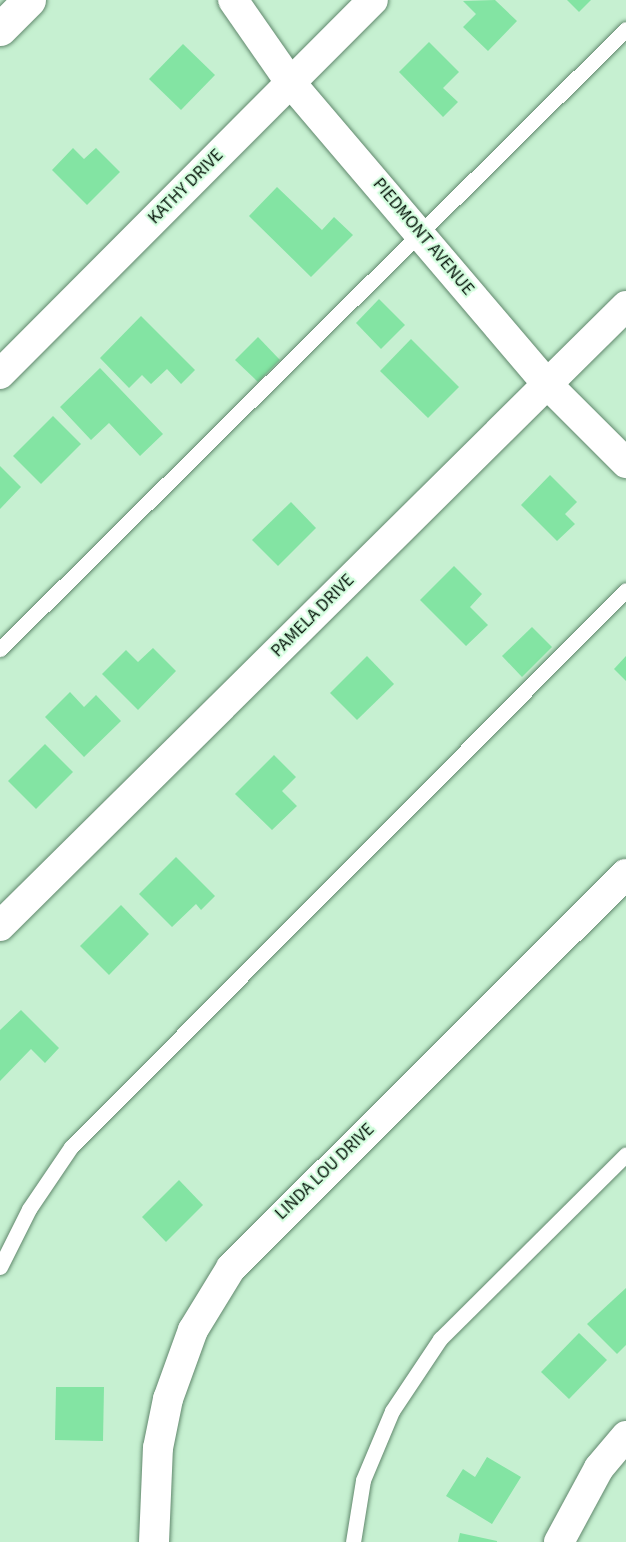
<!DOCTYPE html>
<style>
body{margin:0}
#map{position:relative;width:626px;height:1542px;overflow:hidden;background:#c6f0d1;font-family:"Source Sans 3",sans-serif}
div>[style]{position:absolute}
.building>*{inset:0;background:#83e4a3}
.roads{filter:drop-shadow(0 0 2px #61886d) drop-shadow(0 0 2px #61886d)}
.service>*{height:15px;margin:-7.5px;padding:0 7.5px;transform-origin:7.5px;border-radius:7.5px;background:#fff}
.minor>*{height:30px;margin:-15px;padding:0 15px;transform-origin:15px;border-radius:15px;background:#fff}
.secondary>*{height:33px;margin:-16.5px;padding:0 16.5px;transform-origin:16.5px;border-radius:16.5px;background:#fff}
span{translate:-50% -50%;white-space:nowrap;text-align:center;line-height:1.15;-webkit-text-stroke:4.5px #d3fdde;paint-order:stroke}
.street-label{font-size:18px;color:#041208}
</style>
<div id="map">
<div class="building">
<i style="clip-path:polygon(495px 0,517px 21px,488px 51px,463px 27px,476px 14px,463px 1px)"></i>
<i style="clip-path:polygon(567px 0,591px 0,579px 12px)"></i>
<i style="clip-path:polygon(429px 42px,459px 72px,443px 88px,458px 102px,443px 117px,399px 72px)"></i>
<i style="clip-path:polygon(183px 44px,215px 75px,181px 110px,149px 79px)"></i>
<i style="clip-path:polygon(73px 148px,84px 159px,96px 148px,120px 172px,87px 205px,52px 170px)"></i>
<i style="clip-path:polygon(277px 187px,322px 230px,334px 217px,353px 235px,311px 277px,249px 216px)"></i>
<i style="clip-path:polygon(379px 299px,405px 325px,381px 349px,356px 323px)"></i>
<i style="clip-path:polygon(141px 316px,195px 370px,181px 384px,167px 369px,151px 384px,142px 375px,129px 388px,100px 358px)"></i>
<i style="clip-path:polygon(258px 337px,280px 360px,258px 382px,235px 360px)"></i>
<i style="clip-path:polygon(411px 339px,459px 387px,428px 418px,380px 371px)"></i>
<i style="clip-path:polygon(100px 368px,163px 434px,140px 456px,109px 423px,91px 440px,60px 407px)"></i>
<i style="clip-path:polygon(53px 416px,81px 444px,41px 484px,13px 456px)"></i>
<i style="clip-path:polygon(0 466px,21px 487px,0 509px)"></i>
<i style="clip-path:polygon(550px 475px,577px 502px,565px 514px,575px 524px,557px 541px,521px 505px)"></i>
<i style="clip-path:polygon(291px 502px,316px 528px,278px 566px,252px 540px)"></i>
<i style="clip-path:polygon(454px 566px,482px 594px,470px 607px,488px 625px,466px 646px,420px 600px)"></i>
<i style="clip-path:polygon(532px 627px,552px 647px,522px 677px,502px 656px)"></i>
<i style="clip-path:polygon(153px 648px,176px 671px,138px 710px,102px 674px,126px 650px,138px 662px)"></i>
<i style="clip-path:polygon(367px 656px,394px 684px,357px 720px,330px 693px)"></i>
<i style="clip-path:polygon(626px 656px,626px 681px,614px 669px)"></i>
<i style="clip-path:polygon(70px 692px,84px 707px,96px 695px,121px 721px,84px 757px,45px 717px)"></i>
<i style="clip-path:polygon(45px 744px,73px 772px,36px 809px,8px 781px)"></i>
<i style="clip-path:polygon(274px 755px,296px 777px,282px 791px,297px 806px,272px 830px,235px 794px)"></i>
<i style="clip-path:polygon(176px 857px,215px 896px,201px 910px,196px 904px,172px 927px,139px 894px)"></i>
<i style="clip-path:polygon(121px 905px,149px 934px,109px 975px,80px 946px)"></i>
<i style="clip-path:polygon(21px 1010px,59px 1048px,45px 1063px,31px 1049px,0 1081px,0 1030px)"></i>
<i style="clip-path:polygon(179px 1180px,203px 1205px,166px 1242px,142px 1217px)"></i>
<i style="clip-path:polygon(626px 1288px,626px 1345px,617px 1354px,587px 1324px)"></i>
<i style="clip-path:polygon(579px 1333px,607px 1360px,569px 1399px,541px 1372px)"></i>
<i style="clip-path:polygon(56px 1387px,104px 1387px,103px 1441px,55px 1440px)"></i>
<i style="clip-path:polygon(487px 1457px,521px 1477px,492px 1524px,446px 1496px,463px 1469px,475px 1477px)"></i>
<i style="clip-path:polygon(460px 1533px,497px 1541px,497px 1542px,458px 1542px)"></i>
</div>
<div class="roads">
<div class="service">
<i style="left:0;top:649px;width:881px;rotate:-44.72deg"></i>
<i style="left:0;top:1267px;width:65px;rotate:-63.4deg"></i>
<i style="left:29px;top:1209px;width:75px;rotate:-55.9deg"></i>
<i style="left:71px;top:1147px;width:786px;rotate:-45.1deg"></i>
<i style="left:353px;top:1542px;width:63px;rotate:-80.8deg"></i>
<i style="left:363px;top:1480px;width:75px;rotate:-67.2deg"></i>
<i style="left:392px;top:1411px;width:87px;rotate:-56.3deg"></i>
<i style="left:440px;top:1339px;width:262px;rotate:-44.8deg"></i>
</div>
<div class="minor">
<i style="left:233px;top:0;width:100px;rotate:55.2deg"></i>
<i style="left:290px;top:82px;width:397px;rotate:49.6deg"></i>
<i style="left:547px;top:384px;width:112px;rotate:45deg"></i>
<i style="left:0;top:374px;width:528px;rotate:-45.08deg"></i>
<i style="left:0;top:926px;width:881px;rotate:-44.72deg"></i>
<i style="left:154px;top:1542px;width:94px;rotate:-87.6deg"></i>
<i style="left:158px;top:1448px;width:50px;rotate:-78.5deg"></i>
<i style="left:168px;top:1399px;width:73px;rotate:-70.1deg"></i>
<i style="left:193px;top:1330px;width:73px;rotate:-58.5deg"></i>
<i style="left:231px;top:1268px;width:558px;rotate:-44.93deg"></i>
<i style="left:559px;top:1542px;width:84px;rotate:-61.6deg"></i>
<i style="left:599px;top:1468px;width:42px;rotate:-49.8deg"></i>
</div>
<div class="secondary">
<i style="left:0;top:29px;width:41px;rotate:-45deg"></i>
</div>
</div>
<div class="street-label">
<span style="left:186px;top:187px;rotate:-45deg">KATHY DRIVE</span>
<span style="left:423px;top:237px;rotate:50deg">PIEDMONT AVENUE</span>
<span style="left:313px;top:616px;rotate:-45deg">PAMELA DRIVE</span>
<span style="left:325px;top:1172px;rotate:-44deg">LINDA LOU DRIVE</span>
</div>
</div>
